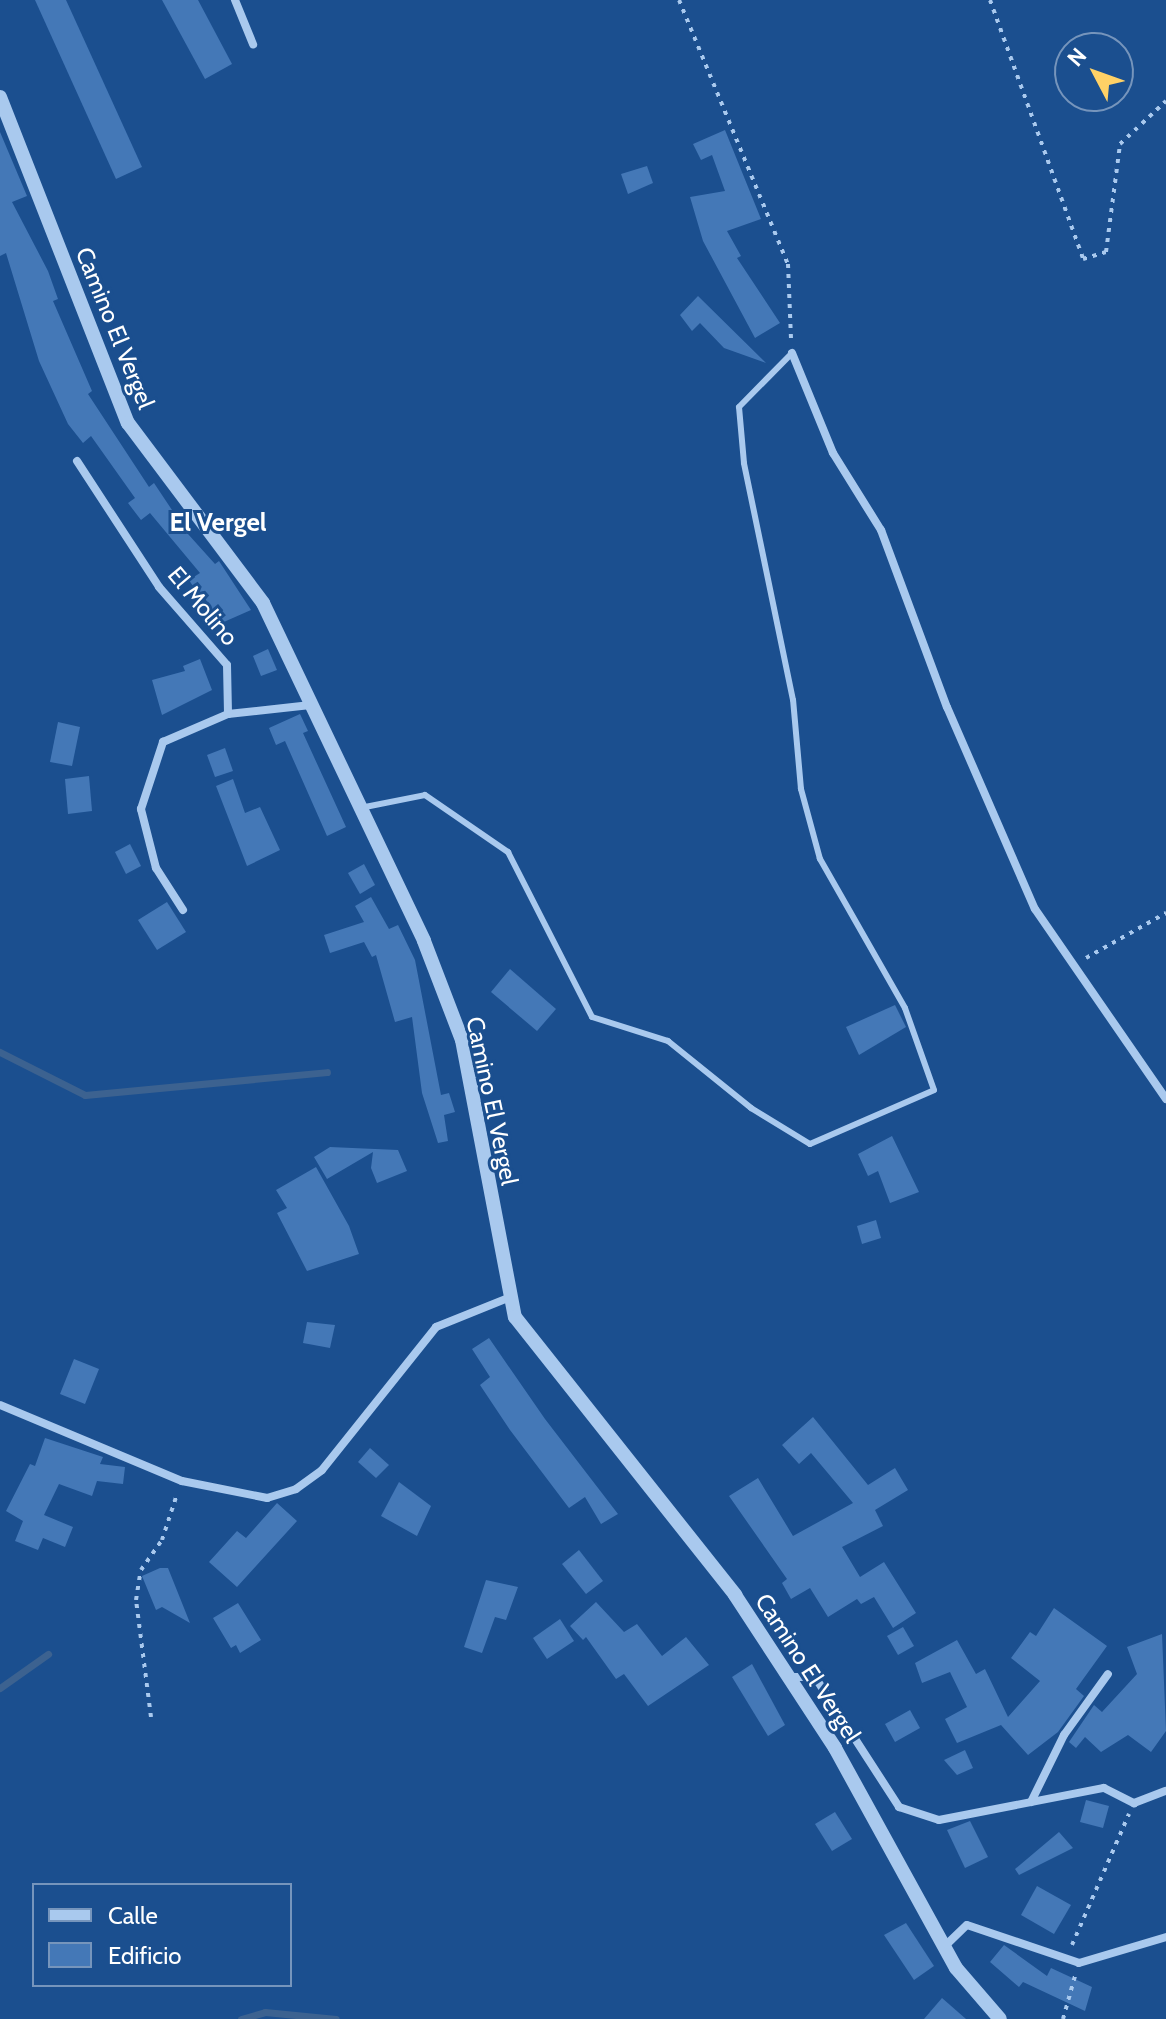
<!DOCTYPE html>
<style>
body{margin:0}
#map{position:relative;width:1166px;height:2019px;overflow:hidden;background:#1b4f8f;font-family:Cabin,sans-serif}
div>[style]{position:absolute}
.stream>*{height:7px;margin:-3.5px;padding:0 3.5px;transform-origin:3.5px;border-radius:3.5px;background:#3c6290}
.building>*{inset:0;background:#4478b7}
.path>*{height:4px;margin-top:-2px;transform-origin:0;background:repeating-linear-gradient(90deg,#a9c9ee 0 4px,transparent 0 10px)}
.service>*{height:6px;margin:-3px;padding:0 3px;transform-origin:3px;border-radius:3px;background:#a9c9ee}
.minor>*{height:8px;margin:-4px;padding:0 4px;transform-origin:4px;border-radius:4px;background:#a9c9ee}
.tertiary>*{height:14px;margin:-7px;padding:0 7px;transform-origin:7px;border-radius:7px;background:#a9c9ee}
span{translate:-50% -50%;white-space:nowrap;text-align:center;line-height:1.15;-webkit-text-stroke:6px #1b4f8f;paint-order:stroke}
.street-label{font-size:24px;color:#fff}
.neighbourhood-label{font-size:26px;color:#fff;font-weight:700}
.legend{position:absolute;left:32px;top:1883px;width:260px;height:104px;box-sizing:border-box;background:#1b4f8f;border:2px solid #7695bc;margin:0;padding:10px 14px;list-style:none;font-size:24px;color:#fff}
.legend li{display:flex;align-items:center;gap:16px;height:40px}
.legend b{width:40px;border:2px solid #7695bc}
.north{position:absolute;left:1054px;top:32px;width:80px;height:80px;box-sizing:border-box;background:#1b4f8f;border:2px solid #7695bc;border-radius:50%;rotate:311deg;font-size:22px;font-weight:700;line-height:32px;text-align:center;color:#fff}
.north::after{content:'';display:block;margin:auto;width:28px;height:36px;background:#ffd166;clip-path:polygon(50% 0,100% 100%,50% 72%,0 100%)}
</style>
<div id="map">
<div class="stream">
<i style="left:0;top:1052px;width:95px;rotate:26.8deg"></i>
<i style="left:85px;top:1095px;width:243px;rotate:-5.4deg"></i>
<i style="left:0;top:1688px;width:59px;rotate:-35.3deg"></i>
<i style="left:241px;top:2019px;width:25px;rotate:-16deg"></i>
<i style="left:265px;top:2012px;width:71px;rotate:5.6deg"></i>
</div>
<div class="building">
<i style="clip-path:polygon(35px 0,66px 0,142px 167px,116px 179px)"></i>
<i style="clip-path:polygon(162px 0,198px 0,232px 64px,205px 79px)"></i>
<i style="clip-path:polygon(725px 130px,761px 219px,727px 231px,741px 256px,737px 258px,780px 323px,755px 338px,703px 241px,690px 197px,725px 191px,712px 155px,701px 160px,693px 144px)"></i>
<i style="clip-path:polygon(0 132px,27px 196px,12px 202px,48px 271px,58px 299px,53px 301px,92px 391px,88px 394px,149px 487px,154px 483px,188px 534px,215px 564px,219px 561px,251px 610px,217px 625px,204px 595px,200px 597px,189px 580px,200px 573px,150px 513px,141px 520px,128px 503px,135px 498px,91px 436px,83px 443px,68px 424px,39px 361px,6px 253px,0 256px)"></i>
<i style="clip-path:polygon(647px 166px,653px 183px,628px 194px,621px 174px)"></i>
<i style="clip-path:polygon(698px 296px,766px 363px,724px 348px,700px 323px,692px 331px,680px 315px)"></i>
<i style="clip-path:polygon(268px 649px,277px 670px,261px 676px,253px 656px)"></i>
<i style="clip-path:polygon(200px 659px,212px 690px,162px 715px,152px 680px,185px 671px,183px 666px)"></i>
<i style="clip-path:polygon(300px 714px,308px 731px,303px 733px,346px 827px,327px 836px,285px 741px,276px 745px,269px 728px)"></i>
<i style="clip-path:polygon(58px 722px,80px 727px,72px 766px,50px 762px)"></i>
<i style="clip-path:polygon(225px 748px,233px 771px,215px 777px,207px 755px)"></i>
<i style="clip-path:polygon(89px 776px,92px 811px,68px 814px,65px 779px)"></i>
<i style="clip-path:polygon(233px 779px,245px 813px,260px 807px,280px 850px,247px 866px,216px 786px)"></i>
<i style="clip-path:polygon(130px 844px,141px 866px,126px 874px,115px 852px)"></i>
<i style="clip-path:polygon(364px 864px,375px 885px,360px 894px,348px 873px)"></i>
<i style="clip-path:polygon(371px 897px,389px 929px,398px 925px,415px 960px,441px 1095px,449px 1093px,455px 1112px,444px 1115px,448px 1141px,438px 1143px,422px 1093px,412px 1017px,395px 1022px,376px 955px,372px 957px,364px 942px,330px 953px,324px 935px,364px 922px,355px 906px)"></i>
<i style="clip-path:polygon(167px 902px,186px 932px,157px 950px,138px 920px)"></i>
<i style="clip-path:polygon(510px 969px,556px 1009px,537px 1031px,491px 992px)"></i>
<i style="clip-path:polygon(895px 1005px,906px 1027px,859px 1055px,846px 1027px)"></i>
<i style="clip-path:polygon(892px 1136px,919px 1192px,890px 1203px,878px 1171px,868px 1176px,858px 1154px)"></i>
<i style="clip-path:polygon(330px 1147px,398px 1150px,407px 1171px,377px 1183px,371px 1168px,373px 1152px,327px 1179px,314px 1157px)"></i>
<i style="clip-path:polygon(316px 1167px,349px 1226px,359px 1254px,307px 1271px,277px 1213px,287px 1208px,276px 1190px)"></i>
<i style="clip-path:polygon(876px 1220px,881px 1238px,862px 1244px,857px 1226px)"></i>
<i style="clip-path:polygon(307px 1322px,335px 1325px,330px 1348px,303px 1343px)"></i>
<i style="clip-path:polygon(489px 1338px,545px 1419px,618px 1514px,601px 1524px,585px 1497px,569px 1508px,510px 1430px,480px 1385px,490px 1377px,472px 1349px)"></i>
<i style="clip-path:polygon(74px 1359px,99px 1369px,85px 1404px,60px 1394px)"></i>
<i style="clip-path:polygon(813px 1417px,868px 1485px,895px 1468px,908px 1490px,875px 1510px,883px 1526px,842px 1547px,860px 1577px,884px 1562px,916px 1613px,893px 1628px,874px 1597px,861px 1604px,857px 1599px,828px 1617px,810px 1588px,791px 1599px,782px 1583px,787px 1579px,729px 1496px,758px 1478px,793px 1536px,853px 1503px,811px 1453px,799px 1464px,782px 1445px)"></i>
<i style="clip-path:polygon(45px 1438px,103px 1457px,100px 1464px,125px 1467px,123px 1484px,97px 1481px,92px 1496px,59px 1484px,44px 1515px,73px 1527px,65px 1547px,43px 1538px,38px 1550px,15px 1541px,23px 1521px,6px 1511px,30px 1464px,35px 1466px)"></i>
<i style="clip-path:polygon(370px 1448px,389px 1465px,376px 1478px,358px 1462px)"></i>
<i style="clip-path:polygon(399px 1482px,431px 1506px,417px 1536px,381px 1516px)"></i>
<i style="clip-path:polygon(277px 1503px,297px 1521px,237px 1587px,209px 1562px,237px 1531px,246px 1538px)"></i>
<i style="clip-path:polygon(579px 1550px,603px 1581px,586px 1594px,562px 1564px)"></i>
<i style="clip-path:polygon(160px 1568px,168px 1568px,190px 1623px,162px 1607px,156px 1610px,142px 1576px)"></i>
<i style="clip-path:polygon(486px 1580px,518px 1587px,506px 1620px,495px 1617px,482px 1653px,464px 1647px)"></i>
<i style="clip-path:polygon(596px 1602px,624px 1632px,637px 1624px,662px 1656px,686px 1637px,709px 1665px,648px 1706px,624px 1674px,616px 1679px,586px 1637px,583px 1640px,570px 1626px)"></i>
<i style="clip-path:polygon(238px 1603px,261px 1640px,240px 1653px,236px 1645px,231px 1648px,213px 1618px)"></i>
<i style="clip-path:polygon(1054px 1608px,1107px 1646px,1076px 1689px,1084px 1696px,1058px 1732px,1028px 1755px,1001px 1725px,957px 1743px,945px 1719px,967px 1707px,950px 1672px,922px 1683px,915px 1663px,957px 1640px,976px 1674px,985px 1669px,1008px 1717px,1040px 1681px,1011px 1658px,1030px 1632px,1036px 1636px)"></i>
<i style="clip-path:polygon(560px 1619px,574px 1641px,547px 1659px,533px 1638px)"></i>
<i style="clip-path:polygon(903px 1627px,914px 1646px,898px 1655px,887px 1636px)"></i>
<i style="clip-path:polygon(1162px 1634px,1166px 1731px,1151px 1752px,1128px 1735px,1101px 1752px,1085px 1737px,1076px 1748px,1069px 1742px,1094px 1705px,1102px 1712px,1137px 1674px,1127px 1647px)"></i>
<i style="clip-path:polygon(752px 1664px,785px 1725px,768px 1736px,732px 1677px)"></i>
<i style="clip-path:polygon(910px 1710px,920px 1728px,895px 1742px,885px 1724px)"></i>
<i style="clip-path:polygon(965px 1750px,973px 1768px,957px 1775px,944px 1760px)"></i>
<i style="clip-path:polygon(1086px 1800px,1109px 1806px,1103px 1828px,1080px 1822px)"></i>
<i style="clip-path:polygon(835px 1812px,852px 1839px,832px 1851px,815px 1824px)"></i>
<i style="clip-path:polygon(970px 1821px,988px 1857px,965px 1868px,947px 1830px)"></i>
<i style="clip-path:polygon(1059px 1832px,1073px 1848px,1019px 1875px,1015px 1869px)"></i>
<i style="clip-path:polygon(1037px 1886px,1071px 1905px,1054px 1934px,1021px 1915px)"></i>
<i style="clip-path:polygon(906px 1923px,934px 1966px,914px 1980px,884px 1935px)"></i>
<i style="clip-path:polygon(1004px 1945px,1047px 1976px,1051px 1968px,1092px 1987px,1085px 2011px,1023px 1982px,1019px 1987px,990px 1962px)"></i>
<i style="clip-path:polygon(942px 1998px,966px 2019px,924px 2019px)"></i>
</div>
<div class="path">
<i style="left:679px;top:0;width:286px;rotate:67.6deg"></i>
<i style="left:788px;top:264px;width:75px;rotate:87.7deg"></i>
<i style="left:990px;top:0;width:275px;rotate:70.2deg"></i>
<i style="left:1083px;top:259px;width:24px;rotate:-17deg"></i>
<i style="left:1106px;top:252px;width:109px;rotate:-82.6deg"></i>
<i style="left:1120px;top:144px;width:63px;rotate:-43.1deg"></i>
<i style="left:1086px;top:958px;width:92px;rotate:-29.4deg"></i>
<i style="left:151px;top:1717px;width:118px;rotate:-97.3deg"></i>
<i style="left:136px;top:1600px;width:30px;rotate:-81deg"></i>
<i style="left:141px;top:1570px;width:37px;rotate:-55deg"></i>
<i style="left:162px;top:1540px;width:48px;rotate:-71.9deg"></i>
<i style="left:1072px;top:1945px;width:143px;rotate:-66.5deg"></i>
<i style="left:1063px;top:2019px;width:45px;rotate:-74.4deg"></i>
</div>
<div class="service">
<i style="left:360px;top:808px;width:66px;rotate:-11.3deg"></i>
<i style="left:425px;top:795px;width:101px;rotate:34.5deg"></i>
<i style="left:508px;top:852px;width:185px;rotate:63deg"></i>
<i style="left:592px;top:1017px;width:80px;rotate:17.5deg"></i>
<i style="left:668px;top:1041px;width:107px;rotate:38.9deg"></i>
<i style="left:751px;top:1108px;width:69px;rotate:31.4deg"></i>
<i style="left:810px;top:1144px;width:135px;rotate:-23.5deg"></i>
<i style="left:934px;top:1090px;width:87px;rotate:-109.5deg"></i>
<i style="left:905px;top:1008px;width:172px;rotate:-119.7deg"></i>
<i style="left:820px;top:859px;width:73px;rotate:-105.2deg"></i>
<i style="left:801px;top:789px;width:89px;rotate:-95.1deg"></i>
<i style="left:793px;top:700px;width:242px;rotate:-101.7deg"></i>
<i style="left:744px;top:463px;width:56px;rotate:-95.1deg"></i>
<i style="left:739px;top:407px;width:76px;rotate:-45.5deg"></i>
</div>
<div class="minor">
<i style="left:235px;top:0;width:48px;rotate:67.8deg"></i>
<i style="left:792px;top:353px;width:108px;rotate:67.7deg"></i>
<i style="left:833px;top:453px;width:91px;rotate:58.1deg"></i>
<i style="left:881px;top:530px;width:189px;rotate:69.6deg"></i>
<i style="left:947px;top:707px;width:220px;rotate:66.5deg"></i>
<i style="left:1035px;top:909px;width:231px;rotate:55.4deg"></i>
<i style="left:77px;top:461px;width:150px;rotate:56.9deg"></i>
<i style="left:159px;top:587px;width:103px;rotate:48.9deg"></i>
<i style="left:227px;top:665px;width:49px;rotate:88.8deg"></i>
<i style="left:228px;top:714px;width:83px;rotate:-6.2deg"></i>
<i style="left:183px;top:910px;width:50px;rotate:-122.7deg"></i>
<i style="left:156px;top:868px;width:61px;rotate:-104.3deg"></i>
<i style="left:141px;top:809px;width:71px;rotate:-71.8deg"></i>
<i style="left:163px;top:742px;width:71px;rotate:-23.3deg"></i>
<i style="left:0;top:1405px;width:197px;rotate:22.7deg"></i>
<i style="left:182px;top:1481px;width:87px;rotate:11.3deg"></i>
<i style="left:267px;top:1498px;width:30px;rotate:-17deg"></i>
<i style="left:296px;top:1489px;width:32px;rotate:-36deg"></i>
<i style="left:322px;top:1470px;width:183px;rotate:-51.4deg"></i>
<i style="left:436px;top:1327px;width:78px;rotate:-21.9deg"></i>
<i style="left:790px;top:1677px;width:25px"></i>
<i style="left:815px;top:1677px;width:155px;rotate:57.1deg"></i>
<i style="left:899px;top:1807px;width:42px;rotate:18deg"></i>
<i style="left:939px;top:1820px;width:168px;rotate:-11deg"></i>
<i style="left:1104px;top:1788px;width:34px;rotate:27deg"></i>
<i style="left:1134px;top:1803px;width:34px;rotate:-21deg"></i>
<i style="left:1031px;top:1802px;width:75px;rotate:-63.8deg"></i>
<i style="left:1064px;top:1735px;width:75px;rotate:-54.2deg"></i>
<i style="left:945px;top:1946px;width:30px;rotate:-44deg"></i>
<i style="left:967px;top:1925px;width:118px;rotate:18.7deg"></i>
<i style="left:1079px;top:1963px;width:91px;rotate:-16.6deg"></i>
</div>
<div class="tertiary">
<i style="left:0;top:97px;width:350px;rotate:68.6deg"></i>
<i style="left:128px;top:423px;width:225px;rotate:53.1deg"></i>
<i style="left:263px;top:603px;width:374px;rotate:64.5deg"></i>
<i style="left:424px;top:941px;width:106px;rotate:69deg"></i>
<i style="left:462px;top:1040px;width:282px;rotate:79.2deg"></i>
<i style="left:515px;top:1317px;width:355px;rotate:51.6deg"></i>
<i style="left:735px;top:1595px;width:183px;rotate:56.8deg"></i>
<i style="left:835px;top:1748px;width:251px;rotate:61.2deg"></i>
<i style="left:956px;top:1968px;width:67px;rotate:49.2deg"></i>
</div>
<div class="street-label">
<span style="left:115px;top:328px;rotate:68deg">Camino El Vergel</span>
<span style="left:203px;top:606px;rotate:50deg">El Molino</span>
<span style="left:492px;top:1101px;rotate:78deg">Camino El Vergel</span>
<span style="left:808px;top:1668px;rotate:57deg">Camino El Vergel</span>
</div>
<div class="neighbourhood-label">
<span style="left:218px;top:523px">El Vergel</span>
</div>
<ul class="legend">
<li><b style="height:10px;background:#a9c9ee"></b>Calle</li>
<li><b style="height:22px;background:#4478b7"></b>Edificio</li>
</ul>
<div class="north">N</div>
</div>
